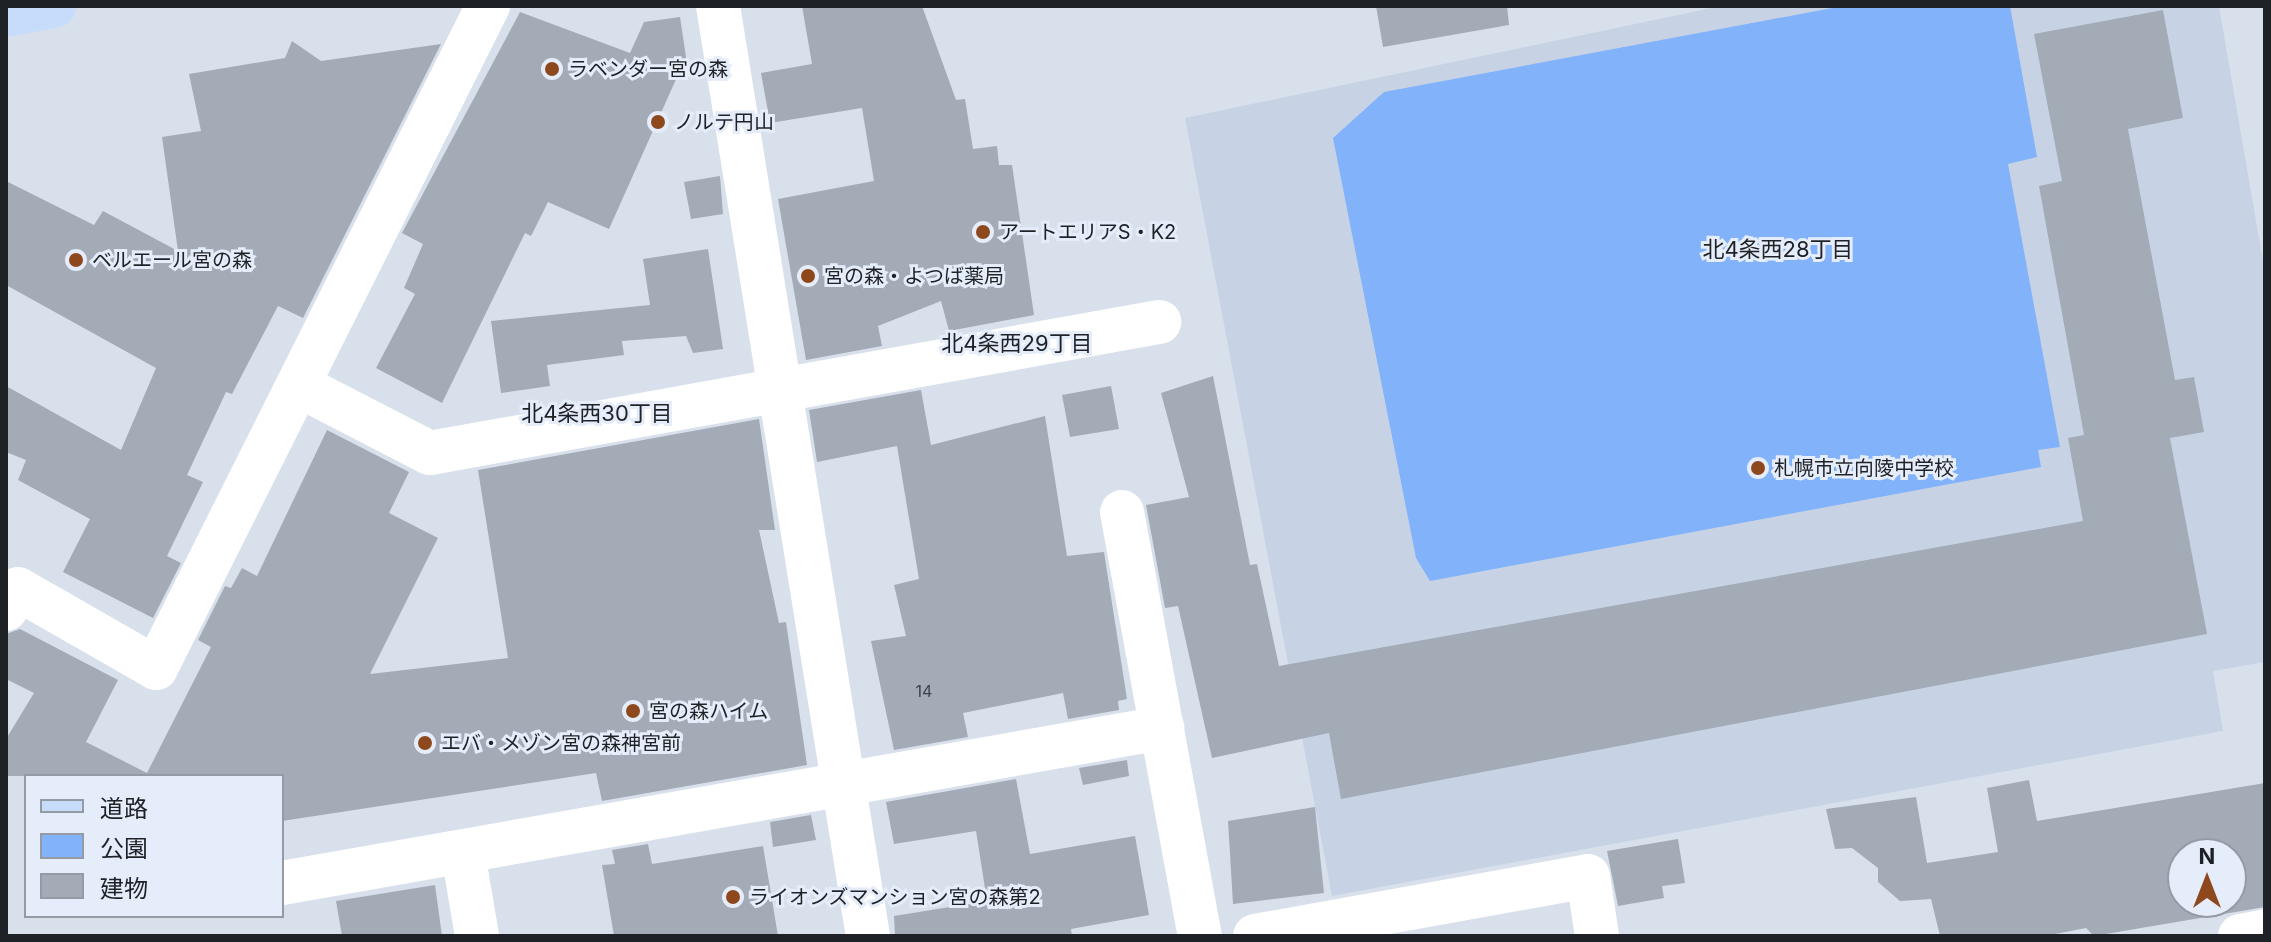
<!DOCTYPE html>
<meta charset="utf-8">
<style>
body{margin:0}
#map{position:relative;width:2271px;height:942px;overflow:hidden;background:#d8e0ec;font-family:Inter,"Noto Sans JP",sans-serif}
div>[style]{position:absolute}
.built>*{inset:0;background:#c7d3e5}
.green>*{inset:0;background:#82b2f9}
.building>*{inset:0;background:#a3abb7}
.minor>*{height:44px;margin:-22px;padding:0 22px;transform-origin:22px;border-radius:22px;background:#fff}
.major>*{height:44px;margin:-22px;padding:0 22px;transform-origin:22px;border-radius:22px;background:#c7dcfa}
.dots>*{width:22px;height:22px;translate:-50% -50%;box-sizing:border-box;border:4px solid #e5edfa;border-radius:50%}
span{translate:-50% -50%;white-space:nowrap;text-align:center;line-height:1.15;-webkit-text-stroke:6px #e5edfa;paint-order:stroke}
.number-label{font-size:16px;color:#3f444a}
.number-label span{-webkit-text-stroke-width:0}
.poi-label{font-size:20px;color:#1e2125}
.left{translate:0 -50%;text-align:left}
.neighbourhood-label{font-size:22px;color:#1e2125}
.frame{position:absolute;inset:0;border:8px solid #1e2125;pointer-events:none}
.legend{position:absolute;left:24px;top:774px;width:260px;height:144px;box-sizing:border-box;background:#e5edfa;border:2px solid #959ba5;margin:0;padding:10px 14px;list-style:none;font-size:24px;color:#1e2125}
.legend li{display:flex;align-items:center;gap:16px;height:40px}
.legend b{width:40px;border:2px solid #959ba5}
.north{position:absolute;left:2167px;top:838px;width:80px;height:80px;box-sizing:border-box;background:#e5edfa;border:2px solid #959ba5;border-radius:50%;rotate:0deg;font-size:22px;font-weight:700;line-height:32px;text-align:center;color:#1e2125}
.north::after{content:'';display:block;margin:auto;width:28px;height:36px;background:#8d481e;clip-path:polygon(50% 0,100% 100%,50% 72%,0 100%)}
</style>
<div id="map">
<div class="built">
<i style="clip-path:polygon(1721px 6px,2219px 6px,2265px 273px,2265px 662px,2213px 671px,2223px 731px,1332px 896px,1185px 118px)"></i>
</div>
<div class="green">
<i style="clip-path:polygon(1843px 6px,2010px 6px,2037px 157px,2008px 164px,2060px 447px,2038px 450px,2041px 467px,1430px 581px,1416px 558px,1333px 138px,1384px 92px)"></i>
</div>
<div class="building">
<i style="clip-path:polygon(802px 6px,922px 6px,956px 100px,965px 99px,973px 149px,997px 146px,999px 165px,1012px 165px,1034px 315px,949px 331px,941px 301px,878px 326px,882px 346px,806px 360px,778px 199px,874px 181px,862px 108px,770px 123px,761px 73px,812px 64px)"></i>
<i style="clip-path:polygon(1376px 6px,1507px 6px,1509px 25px,1383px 47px)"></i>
<i style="clip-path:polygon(2163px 10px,2183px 118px,2128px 129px,2175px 380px,2194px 377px,2204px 432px,2170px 438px,2207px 634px,1341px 799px,1329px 733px,1212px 758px,1178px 606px,1165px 608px,1146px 505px,1189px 497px,1161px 393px,1213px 376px,1250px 565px,1257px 564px,1279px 666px,2083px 521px,2068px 438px,2084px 435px,2039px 186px,2062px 181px,2034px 34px)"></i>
<i style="clip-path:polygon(520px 12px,630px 53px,644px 22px,680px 17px,686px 57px,609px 229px,548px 202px,531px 236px,525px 233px,442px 403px,376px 368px,415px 294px,404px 288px,423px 244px,402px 233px)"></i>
<i style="clip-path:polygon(292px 41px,321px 61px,441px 44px,303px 318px,278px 306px,232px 394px,226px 392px,187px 475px,203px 482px,167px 556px,181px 563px,153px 618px,63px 572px,90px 519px,18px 480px,26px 460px,6px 452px,6px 386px,121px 450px,156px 368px,6px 285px,6px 181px,94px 225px,103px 211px,178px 251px,162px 137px,201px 131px,189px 74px,285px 58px)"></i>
<i style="clip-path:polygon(720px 176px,723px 214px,691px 219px,684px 182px)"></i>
<i style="clip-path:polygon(708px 249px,723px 349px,693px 353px,686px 336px,622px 341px,624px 355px,547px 365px,550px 386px,501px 393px,491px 321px,650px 305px,643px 259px)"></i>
<i style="clip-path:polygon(1111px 386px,1119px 429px,1070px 437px,1062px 395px)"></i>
<i style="clip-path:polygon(921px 390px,931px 445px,1045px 416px,1067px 556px,1104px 552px,1127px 699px,1118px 701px,1119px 710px,1068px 719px,1063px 693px,963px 713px,968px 737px,894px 750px,871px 641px,906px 636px,894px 585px,919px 579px,897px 446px,817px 462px,809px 410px)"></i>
<i style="clip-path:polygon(759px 419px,775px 530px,759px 530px,779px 623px,786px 622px,807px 765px,602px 801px,596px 773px,282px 821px,282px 776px,6px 776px,6px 739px,34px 693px,6px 679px,6px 634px,20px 629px,118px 680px,86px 742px,147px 773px,211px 647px,198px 640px,225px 586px,231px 588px,242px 568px,257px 576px,327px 430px,409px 472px,389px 513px,438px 538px,370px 674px,508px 658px,478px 470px)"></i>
<i style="clip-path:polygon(1127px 760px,1129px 776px,1083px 785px,1079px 768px)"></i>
<i style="clip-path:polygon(1016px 779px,1030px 854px,1135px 836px,1149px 915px,1071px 929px,1072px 936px,895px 936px,894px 916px,987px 901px,976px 831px,894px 844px,886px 802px)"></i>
<i style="clip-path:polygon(evenodd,2029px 780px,2037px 821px,2265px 783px,2265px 907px,2094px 936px,2086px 928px,2045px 936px,1940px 936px,1931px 899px,1900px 901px,1878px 882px,1878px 868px,1852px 848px,1835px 849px,1826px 809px,1916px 797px,1927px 863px,1998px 852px,1987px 788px,2029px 780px,2183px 854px,2231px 854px,2231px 902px,2183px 902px,2183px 854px)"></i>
<i style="clip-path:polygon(1315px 807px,1324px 893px,1233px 904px,1228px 821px)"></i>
<i style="clip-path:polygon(811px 815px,816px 840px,773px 847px,770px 822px)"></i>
<i style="clip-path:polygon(1678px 839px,1685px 883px,1662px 886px,1664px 898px,1618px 906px,1607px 851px)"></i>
<i style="clip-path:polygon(648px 844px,652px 864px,763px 846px,778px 936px,614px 936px,602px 865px,615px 864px,612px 850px)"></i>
<i style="clip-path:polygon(435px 885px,442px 936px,342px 936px,336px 901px)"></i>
</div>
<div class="minor">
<i style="left:718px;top:6px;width:942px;rotate:80.84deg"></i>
<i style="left:298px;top:385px;width:148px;rotate:27.3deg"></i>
<i style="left:430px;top:453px;width:741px;rotate:-10.19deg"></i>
<i style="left:1122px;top:512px;width:431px;rotate:79.6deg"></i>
<i style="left:6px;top:609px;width:23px;rotate:-59deg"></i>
<i style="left:18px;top:589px;width:159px;rotate:29.8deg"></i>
<i style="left:156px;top:668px;width:741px;rotate:-63.37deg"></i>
<i style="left:463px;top:853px;width:84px;rotate:80.4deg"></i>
<i style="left:282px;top:883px;width:894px;rotate:-9.99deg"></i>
<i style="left:1255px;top:936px;width:338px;rotate:-10.2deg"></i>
<i style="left:1588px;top:876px;width:61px;rotate:81.5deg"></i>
<i style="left:2240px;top:936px;width:25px;rotate:-11deg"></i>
</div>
<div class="major">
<i style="left:6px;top:15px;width:49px;rotate:-10.6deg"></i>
</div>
<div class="dots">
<i style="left:552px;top:69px;background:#8d481e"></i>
<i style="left:658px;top:122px;background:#8d481e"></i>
<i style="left:983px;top:232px;background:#8d481e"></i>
<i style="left:76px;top:260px;background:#8d481e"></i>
<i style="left:808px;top:276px;background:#8d481e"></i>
<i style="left:1758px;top:468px;background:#8d481e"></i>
<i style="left:633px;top:711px;background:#8d481e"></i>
<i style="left:425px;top:743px;background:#8d481e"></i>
<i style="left:733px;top:897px;background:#8d481e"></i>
</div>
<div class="number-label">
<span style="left:924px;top:691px">14</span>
</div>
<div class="poi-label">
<span class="left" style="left:568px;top:69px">ラベンダー宮の森</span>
<span class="left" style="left:674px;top:122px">ノルテ円山</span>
<span class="left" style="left:999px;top:232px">アートエリアS・K2</span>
<span class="left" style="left:92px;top:260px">ベルエール宮の森</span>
<span class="left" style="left:824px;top:276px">宮の森・よつば薬局</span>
<span class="left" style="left:1774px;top:468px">札幌市立向陵中学校</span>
<span class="left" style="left:649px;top:711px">宮の森ハイム</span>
<span class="left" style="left:441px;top:743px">エバ・メゾン宮の森神宮前</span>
<span class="left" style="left:749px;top:897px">ライオンズマンション宮の森第2</span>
</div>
<div class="neighbourhood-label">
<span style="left:1778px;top:250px">北4条西28丁目</span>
<span style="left:1017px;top:344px">北4条西29丁目</span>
<span style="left:597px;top:414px">北4条西30丁目</span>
</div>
<div class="frame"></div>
<ul class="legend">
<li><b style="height:10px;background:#c7dcfa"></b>道路</li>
<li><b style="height:22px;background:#82b2f9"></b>公園</li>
<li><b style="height:22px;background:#a3abb7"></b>建物</li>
</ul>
<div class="north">N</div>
</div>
